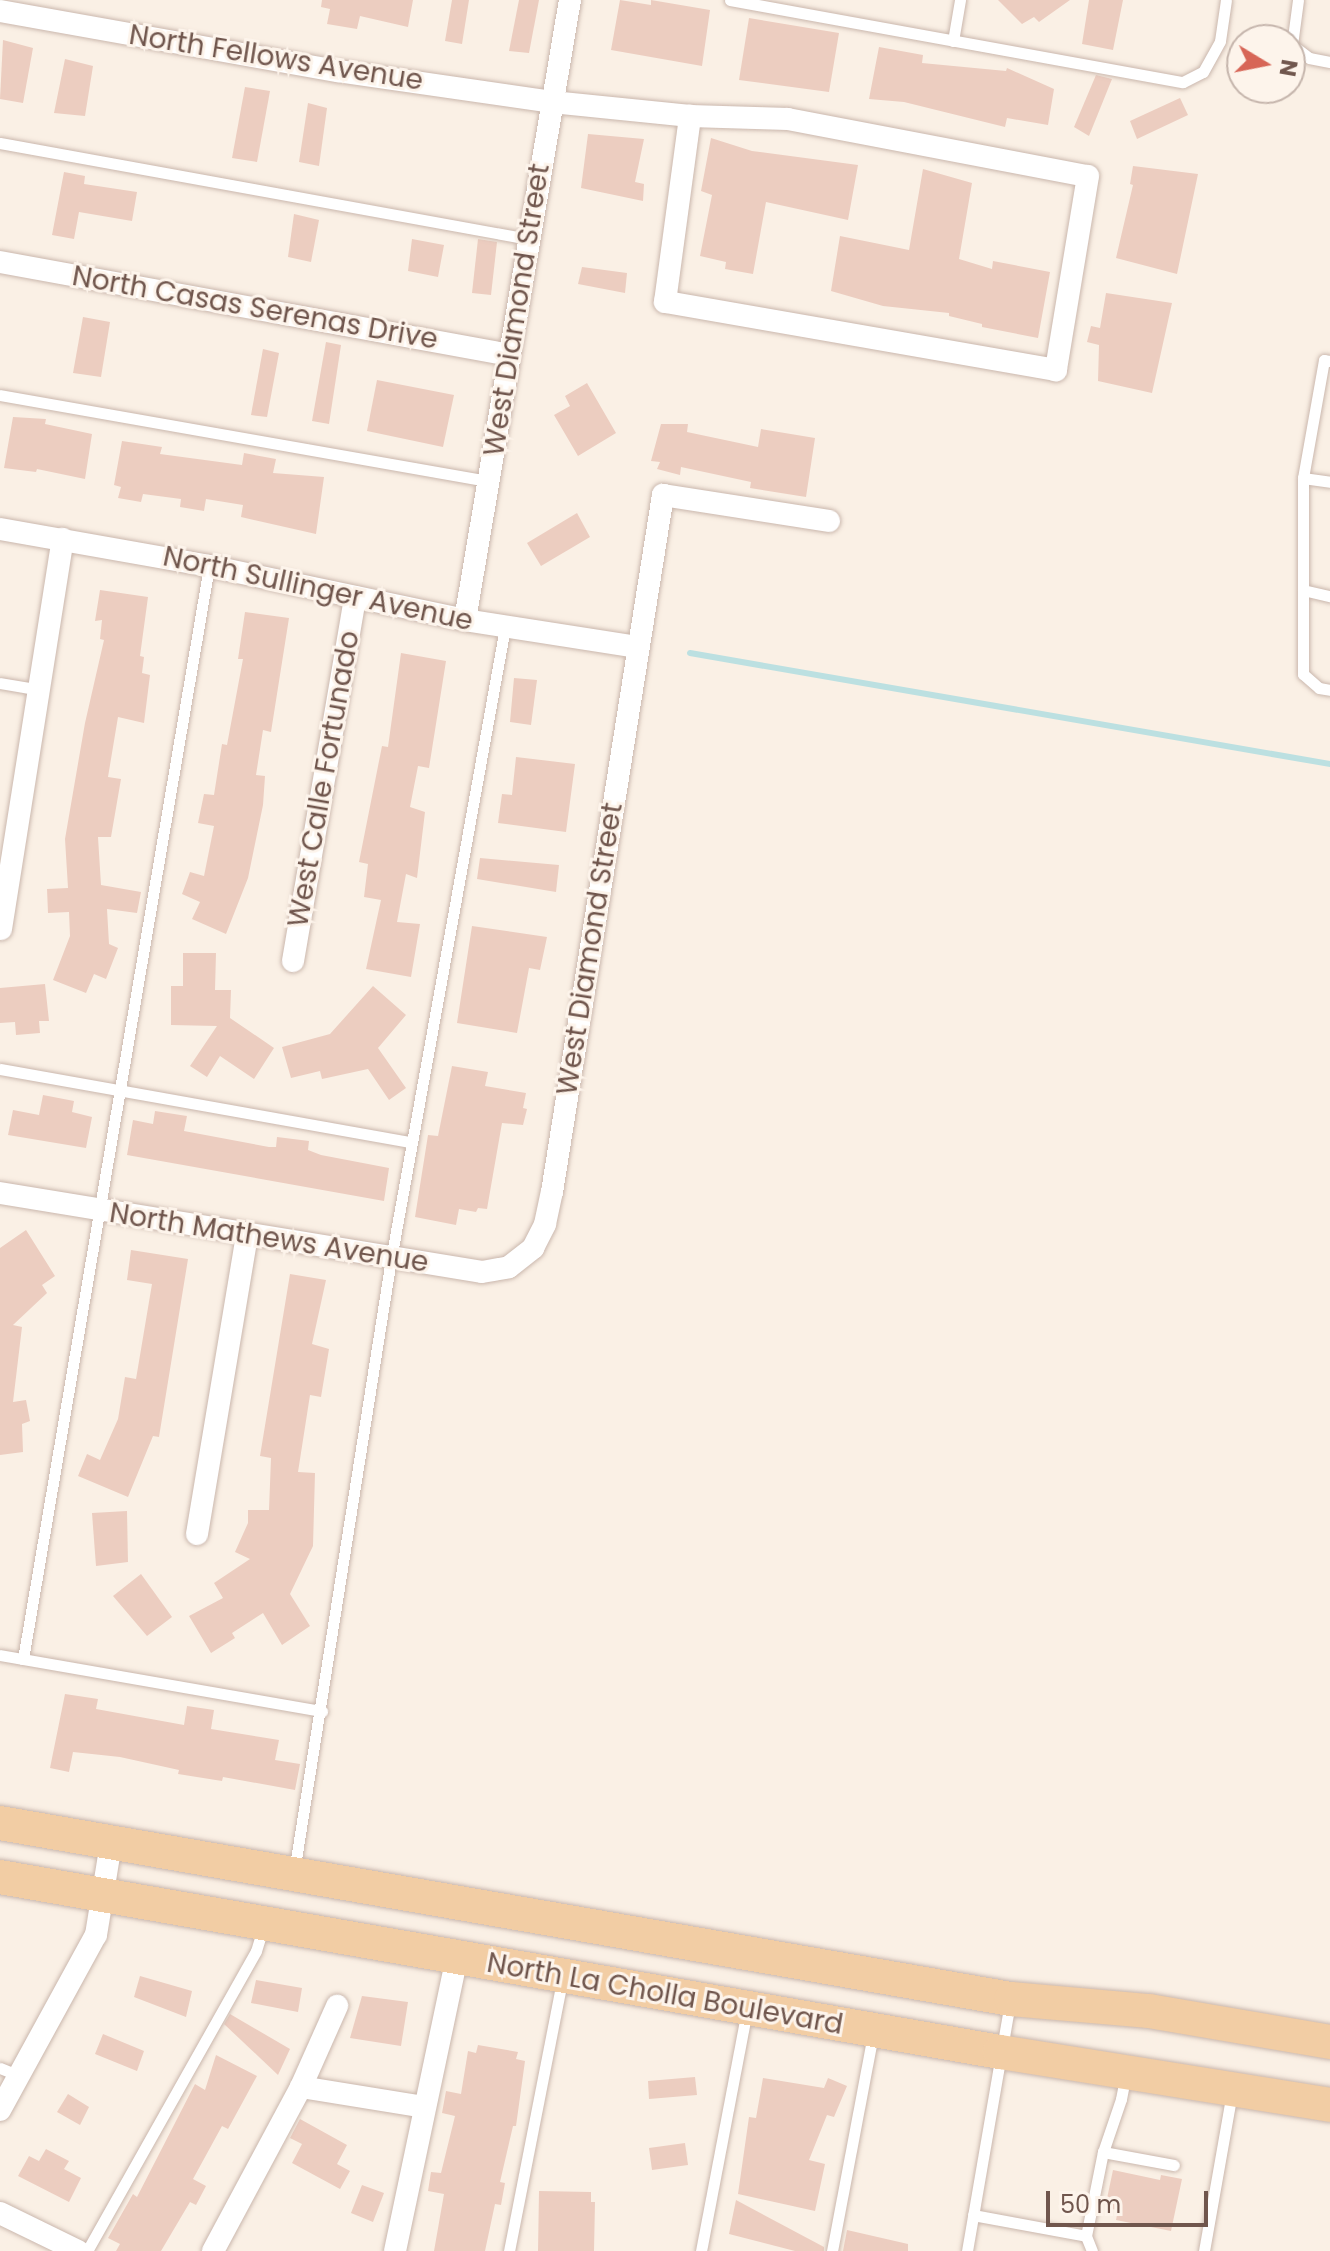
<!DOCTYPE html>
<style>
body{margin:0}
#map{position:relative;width:1330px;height:2251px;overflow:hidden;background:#faf0e5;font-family:Poppins,sans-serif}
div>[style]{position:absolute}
.stream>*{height:6px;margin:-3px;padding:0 3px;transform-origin:3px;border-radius:3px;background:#bce0e1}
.building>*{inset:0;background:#eccdc0}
.roads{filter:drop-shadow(0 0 2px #cab7ad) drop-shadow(0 0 2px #cab7ad)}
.service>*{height:11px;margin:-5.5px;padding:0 5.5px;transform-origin:5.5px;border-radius:5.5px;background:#fff}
.minor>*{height:22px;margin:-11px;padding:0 11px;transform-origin:11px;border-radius:11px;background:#fff}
.primary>*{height:34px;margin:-17px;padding:0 17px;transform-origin:17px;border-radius:17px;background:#f2cda4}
span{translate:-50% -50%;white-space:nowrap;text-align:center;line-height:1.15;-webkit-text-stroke:6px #fdf4eb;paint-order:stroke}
.street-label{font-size:28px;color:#70564d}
.north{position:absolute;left:1226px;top:24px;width:80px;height:80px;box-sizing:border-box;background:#fdf4eb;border:2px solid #c5b5ac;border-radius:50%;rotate:100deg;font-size:22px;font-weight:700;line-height:32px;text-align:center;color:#70564d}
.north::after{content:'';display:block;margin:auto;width:28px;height:36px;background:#d76657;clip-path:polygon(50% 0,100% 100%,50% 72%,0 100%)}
.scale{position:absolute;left:1046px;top:2191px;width:162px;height:36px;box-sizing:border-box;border:4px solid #70564d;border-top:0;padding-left:10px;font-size:24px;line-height:28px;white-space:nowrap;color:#70564d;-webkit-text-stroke:6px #fdf4eb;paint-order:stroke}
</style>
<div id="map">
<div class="stream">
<i style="left:690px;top:653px;width:650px;rotate:9.84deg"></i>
</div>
<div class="building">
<i style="clip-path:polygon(322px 0,413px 0,408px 27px,360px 16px,357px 29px,327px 24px,330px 9px,321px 7px)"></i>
<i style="clip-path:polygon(452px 0,469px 0,462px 44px,445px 41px)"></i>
<i style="clip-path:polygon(519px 0,539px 0,529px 53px,509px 51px)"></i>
<i style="clip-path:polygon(620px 0,651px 5px,651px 0,710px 10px,702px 66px,611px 50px)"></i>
<i style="clip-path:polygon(998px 0,1070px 0,1039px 22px,1034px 17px,1022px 24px)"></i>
<i style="clip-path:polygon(1089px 0,1123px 0,1113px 50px,1082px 44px)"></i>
<i style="clip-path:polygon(749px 18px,839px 33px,829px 92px,739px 80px)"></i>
<i style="clip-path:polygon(3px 40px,33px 48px,23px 103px,0 99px)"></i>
<i style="clip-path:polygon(879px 47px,923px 55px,922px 63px,1006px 71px,1007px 68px,1054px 89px,1048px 125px,1007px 118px,1005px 127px,904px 102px,869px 99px)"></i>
<i style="clip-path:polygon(65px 59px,93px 66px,85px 116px,54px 113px)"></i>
<i style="clip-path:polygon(1096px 75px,1112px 79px,1089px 136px,1074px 127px)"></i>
<i style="clip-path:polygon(245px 87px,270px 91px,257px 162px,232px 158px)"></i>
<i style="clip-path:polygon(1180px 98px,1188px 115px,1137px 139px,1130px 121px)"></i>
<i style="clip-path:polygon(308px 103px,327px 108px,319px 166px,299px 162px)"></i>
<i style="clip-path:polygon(588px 134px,644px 139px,635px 182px,644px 184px,643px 201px,581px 188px)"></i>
<i style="clip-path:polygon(711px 138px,752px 151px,858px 165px,848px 220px,766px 202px,753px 274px,725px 269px,726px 262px,700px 256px,712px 195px,701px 191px)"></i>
<i style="clip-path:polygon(1133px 166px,1198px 174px,1177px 274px,1116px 258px,1133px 185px,1130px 184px)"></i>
<i style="clip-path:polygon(923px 169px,972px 183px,959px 259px,992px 269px,993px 261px,1050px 272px,1038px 338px,982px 327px,982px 324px,949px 316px,949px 313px,883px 306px,831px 291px,840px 236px,909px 250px)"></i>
<i style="clip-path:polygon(64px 172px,85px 176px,84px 184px,137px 192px,132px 221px,79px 212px,74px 239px,52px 235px)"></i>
<i style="clip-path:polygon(294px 214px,319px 220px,311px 262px,288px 257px)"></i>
<i style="clip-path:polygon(412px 239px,444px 245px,438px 277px,408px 271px)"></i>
<i style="clip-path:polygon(478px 239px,497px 242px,491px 295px,472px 293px)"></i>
<i style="clip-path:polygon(582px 267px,627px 273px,625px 293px,578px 284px)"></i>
<i style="clip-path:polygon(1106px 293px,1172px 303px,1152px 393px,1098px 381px,1099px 345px,1087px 342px,1091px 326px,1100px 328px)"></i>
<i style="clip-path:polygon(83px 317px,110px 322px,101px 377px,73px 373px)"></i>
<i style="clip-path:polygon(326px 342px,341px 345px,329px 424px,312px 421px)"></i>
<i style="clip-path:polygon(263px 349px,279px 353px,267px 417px,251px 415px)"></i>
<i style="clip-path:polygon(377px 380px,454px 395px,443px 447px,367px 431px)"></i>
<i style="clip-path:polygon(587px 383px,616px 433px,578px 456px,554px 415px,570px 406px,565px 396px)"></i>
<i style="clip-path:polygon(13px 417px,46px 419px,45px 424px,92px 434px,85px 479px,37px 469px,36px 472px,4px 468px)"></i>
<i style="clip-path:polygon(661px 424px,688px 424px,687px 432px,758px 447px,761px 429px,815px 438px,806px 497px,750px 488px,751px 482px,681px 467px,680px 475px,657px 469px,660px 462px,651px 461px)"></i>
<i style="clip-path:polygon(122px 441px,162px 447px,160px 454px,242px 465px,244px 453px,276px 459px,273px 473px,324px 477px,316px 534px,241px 517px,243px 505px,206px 499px,204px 511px,180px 507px,181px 499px,143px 494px,141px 502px,118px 498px,121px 487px,114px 485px)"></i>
<i style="clip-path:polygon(577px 513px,590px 537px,541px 566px,527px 543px)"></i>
<i style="clip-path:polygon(100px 590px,148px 597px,140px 656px,144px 657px,142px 673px,150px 675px,144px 723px,118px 717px,108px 777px,121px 779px,111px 837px,98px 837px,101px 885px,141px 892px,137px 913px,107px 909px,109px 944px,118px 948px,106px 979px,94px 974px,86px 993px,53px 980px,70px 936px,69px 912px,48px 913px,47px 889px,68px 888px,65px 839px,85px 723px,104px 640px,100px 639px,102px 620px,95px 621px)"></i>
<i style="clip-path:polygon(245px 612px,289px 618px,271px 732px,263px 730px,256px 775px,265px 776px,263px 805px,248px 878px,226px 934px,192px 919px,200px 902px,182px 894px,190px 872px,204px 876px,214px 826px,198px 823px,204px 794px,214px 795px,222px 744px,227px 745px,243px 659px,238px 659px)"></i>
<i style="clip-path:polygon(401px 653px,446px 661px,429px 768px,418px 766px,410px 807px,425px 812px,417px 878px,406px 874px,397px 922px,420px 924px,411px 977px,366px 969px,381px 900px,364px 897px,368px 864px,359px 862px,382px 746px,388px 747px)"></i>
<i style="clip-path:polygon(514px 678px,537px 680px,531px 725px,510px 722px)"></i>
<i style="clip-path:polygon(516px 757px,575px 764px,566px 832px,498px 823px,502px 794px,512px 795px)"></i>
<i style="clip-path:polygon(480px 858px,559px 865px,556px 892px,477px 879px)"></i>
<i style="clip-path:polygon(472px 926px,547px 937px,540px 970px,529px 968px,517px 1033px,457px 1023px)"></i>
<i style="clip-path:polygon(183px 953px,216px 953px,215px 990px,231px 990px,230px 1018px,274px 1048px,254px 1079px,220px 1056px,207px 1077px,190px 1066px,217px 1026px,171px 1025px,171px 986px,183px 986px)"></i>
<i style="clip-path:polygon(45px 984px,49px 1021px,39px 1021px,40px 1033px,16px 1035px,15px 1022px,0 1023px,0 988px)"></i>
<i style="clip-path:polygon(373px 986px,406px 1015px,378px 1048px,406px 1088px,389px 1100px,368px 1069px,322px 1079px,320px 1071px,291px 1078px,282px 1047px,330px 1034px)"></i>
<i style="clip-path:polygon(452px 1066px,488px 1072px,485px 1086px,526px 1093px,523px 1108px,527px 1109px,523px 1125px,502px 1123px,487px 1209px,478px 1208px,476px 1212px,459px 1209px,456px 1225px,415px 1217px,428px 1135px,438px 1136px)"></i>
<i style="clip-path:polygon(43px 1095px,74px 1101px,72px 1112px,92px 1117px,86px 1148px,8px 1135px,13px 1110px,39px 1115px)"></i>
<i style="clip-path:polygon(155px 1111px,187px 1116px,184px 1131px,269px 1147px,276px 1147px,277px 1137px,309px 1141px,308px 1150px,321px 1155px,389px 1168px,384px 1201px,127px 1155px,133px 1120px,153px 1124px)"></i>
<i style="clip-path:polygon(26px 1230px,55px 1276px,42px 1285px,47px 1293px,13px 1325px,22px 1327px,13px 1402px,26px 1400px,30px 1421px,22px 1424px,23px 1452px,0 1455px,0 1248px)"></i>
<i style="clip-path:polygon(131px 1250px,188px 1259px,159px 1437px,153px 1436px,128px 1497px,78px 1476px,87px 1454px,100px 1460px,118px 1419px,125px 1377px,136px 1379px,152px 1284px,127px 1280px)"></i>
<i style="clip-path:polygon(290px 1274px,326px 1280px,312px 1344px,329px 1349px,321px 1397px,310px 1395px,298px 1472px,315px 1473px,313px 1546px,290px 1594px,310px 1626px,282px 1645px,263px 1613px,232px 1633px,235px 1638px,211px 1653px,189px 1616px,223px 1598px,214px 1583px,250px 1559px,235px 1552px,248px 1523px,248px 1510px,269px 1510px,271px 1458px,260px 1456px)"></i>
<i style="clip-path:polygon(127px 1511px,128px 1562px,96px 1566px,92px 1513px)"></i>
<i style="clip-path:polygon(141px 1574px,172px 1617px,147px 1636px,113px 1596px)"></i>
<i style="clip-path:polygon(65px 1694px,98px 1699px,96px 1709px,184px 1725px,187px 1706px,214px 1710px,211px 1729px,279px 1740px,275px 1760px,300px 1764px,295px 1790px,223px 1777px,222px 1781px,178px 1774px,179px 1770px,120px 1757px,73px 1752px,69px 1772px,50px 1768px)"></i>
<i style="clip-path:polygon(140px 1976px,192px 1991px,186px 2017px,134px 1997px)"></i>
<i style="clip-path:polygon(256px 1980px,302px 1988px,298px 2012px,251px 2003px)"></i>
<i style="clip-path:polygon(362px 1996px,408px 2002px,401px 2046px,350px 2038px)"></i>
<i style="clip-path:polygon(230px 2014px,290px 2049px,278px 2075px,224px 2024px)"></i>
<i style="clip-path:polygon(103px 2034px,144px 2051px,137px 2071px,95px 2054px)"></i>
<i style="clip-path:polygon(478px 2045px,518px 2052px,516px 2059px,525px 2061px,516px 2126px,513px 2126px,500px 2182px,505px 2183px,501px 2205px,495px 2204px,485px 2251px,434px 2251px,444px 2194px,428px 2191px,431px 2172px,441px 2173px,455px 2116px,442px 2113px,446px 2091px,461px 2094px,468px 2051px,476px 2053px)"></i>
<i style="clip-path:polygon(216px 2055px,257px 2076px,228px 2129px,222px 2126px,193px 2179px,206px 2186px,196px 2205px,190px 2202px,161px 2251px,116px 2251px,120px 2244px,108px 2238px,133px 2194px,137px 2197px,195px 2084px,205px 2090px)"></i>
<i style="clip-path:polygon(695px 2077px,697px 2095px,649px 2099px,648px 2081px)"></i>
<i style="clip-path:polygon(763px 2078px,824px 2088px,828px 2078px,847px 2086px,834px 2117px,827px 2115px,809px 2160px,825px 2164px,815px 2211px,738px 2194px,749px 2117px,756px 2118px)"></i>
<i style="clip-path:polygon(68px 2094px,89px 2107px,80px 2125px,57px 2112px)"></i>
<i style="clip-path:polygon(300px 2119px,347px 2145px,337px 2164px,350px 2171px,340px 2189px,292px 2163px,302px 2144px,290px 2138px)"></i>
<i style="clip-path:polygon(685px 2143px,688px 2165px,652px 2170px,649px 2148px)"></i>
<i style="clip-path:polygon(46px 2149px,69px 2161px,64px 2169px,81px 2178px,69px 2202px,18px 2176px,29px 2156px,39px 2161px)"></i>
<i style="clip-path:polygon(1113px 2170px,1160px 2180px,1161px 2175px,1182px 2179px,1171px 2231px,1116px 2220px,1118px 2210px,1105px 2208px)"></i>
<i style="clip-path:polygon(362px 2185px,384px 2193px,373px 2222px,351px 2213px)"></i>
<i style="clip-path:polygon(539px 2191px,591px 2192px,591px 2202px,595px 2202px,594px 2251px,538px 2251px)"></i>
<i style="clip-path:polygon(736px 2200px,824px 2247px,824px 2251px,795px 2251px,729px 2234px)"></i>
<i style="clip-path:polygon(847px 2230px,908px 2244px,908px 2251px,843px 2251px)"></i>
</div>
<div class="roads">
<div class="service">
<i style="left:730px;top:0;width:460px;rotate:10.3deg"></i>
<i style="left:1183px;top:82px;width:22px;rotate:-27deg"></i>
<i style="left:1203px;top:72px;width:35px;rotate:-61deg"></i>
<i style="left:1220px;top:41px;width:41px;rotate:-81.7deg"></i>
<i style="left:1298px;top:0;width:45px;rotate:97.6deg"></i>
<i style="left:1292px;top:45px;width:21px;rotate:37deg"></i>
<i style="left:1309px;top:58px;width:21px;rotate:11deg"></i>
<i style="left:953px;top:41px;width:42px;rotate:-80.3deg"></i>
<i style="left:0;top:143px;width:538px;rotate:10.29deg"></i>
<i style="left:1330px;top:361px;width:6px;rotate:-171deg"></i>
<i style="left:1324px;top:360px;width:120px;rotate:100.1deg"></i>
<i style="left:1303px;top:478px;width:27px;rotate:8deg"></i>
<i style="left:0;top:395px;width:497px;rotate:10deg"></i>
<i style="left:1303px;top:478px;width:112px;rotate:90deg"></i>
<i style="left:1303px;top:590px;width:28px;rotate:13deg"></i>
<i style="left:1303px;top:590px;width:84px;rotate:90deg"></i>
<i style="left:1303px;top:674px;width:21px;rotate:41deg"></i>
<i style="left:1319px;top:688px;width:11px;rotate:10deg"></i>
<i style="left:0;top:683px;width:42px;rotate:9.7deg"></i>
<i style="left:0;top:1069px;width:417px;rotate:10.1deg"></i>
<i style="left:0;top:1655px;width:327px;rotate:9.9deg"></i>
<i style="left:23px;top:1659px;width:1109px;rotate:-80.34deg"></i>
<i style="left:294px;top:1872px;width:621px;rotate:-81.01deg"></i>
<i style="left:391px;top:1259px;width:642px;rotate:-79.77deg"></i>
<i style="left:0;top:2068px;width:22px;rotate:22deg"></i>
<i style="left:1103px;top:2152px;width:72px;rotate:10.4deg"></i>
<i style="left:973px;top:2215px;width:115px;rotate:10.5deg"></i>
<i style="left:87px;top:2251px;width:344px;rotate:-60.6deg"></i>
<i style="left:256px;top:1951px;width:27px;rotate:-73deg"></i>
<i style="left:509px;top:2251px;width:275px;rotate:-78.9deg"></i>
<i style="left:701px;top:2251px;width:246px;rotate:-79.2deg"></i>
<i style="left:832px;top:2251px;width:220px;rotate:-79.3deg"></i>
<i style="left:967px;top:2251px;width:252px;rotate:-80.2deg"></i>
<i style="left:1092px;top:2251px;width:16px;rotate:-112deg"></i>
<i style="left:1086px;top:2236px;width:86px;rotate:-78.6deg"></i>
<i style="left:1103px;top:2152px;width:56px;rotate:-71.2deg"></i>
<i style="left:1121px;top:2099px;width:25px;rotate:-79deg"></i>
<i style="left:1204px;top:2251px;width:161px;rotate:-80deg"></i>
</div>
<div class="minor">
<i style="left:0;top:11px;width:343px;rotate:10.1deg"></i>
<i style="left:338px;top:71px;width:216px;rotate:8.2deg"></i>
<i style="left:552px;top:102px;width:139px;rotate:5.8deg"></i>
<i style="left:690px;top:116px;width:98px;rotate:1.8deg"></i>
<i style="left:788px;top:119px;width:305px;rotate:10.8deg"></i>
<i style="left:1088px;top:176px;width:197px;rotate:99.4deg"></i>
<i style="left:1056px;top:370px;width:397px;rotate:-170.1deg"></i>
<i style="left:665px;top:302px;width:188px;rotate:-82.3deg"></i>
<i style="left:0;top:262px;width:518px;rotate:10.33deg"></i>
<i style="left:0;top:529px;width:212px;rotate:10deg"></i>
<i style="left:209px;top:566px;width:262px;rotate:11.9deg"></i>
<i style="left:465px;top:620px;width:174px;rotate:8.9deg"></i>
<i style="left:465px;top:620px;width:629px;rotate:-80.39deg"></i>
<i style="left:1px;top:929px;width:395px;rotate:-81deg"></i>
<i style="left:293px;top:961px;width:369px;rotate:-80.3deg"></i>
<i style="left:0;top:1193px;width:488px;rotate:9.3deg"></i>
<i style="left:482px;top:1272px;width:27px;rotate:-10deg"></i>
<i style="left:509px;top:1267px;width:31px;rotate:-38deg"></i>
<i style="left:533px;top:1248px;width:27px;rotate:-63deg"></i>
<i style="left:545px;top:1224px;width:33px;rotate:-78deg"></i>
<i style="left:552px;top:1192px;width:706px;rotate:-80.95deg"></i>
<i style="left:663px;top:495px;width:168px;rotate:8.9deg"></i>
<i style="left:197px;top:1534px;width:303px;rotate:-80.5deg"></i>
<i style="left:301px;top:2087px;width:125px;rotate:9.2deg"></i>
<i style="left:0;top:2110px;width:200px;rotate:-61.3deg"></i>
<i style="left:96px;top:1935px;width:93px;rotate:-80.7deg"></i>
<i style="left:0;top:2213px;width:87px;rotate:26deg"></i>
<i style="left:213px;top:2251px;width:186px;rotate:-61.8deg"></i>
<i style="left:301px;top:2087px;width:89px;rotate:-66deg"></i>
<i style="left:395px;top:2251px;width:300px;rotate:-78.1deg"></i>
</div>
<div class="primary">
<i style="left:0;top:1823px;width:1026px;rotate:9.88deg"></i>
<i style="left:1011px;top:1999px;width:139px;rotate:5deg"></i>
<i style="left:1149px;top:2011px;width:184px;rotate:9.7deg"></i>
<i style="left:0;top:1877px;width:1015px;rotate:9.93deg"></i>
<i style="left:1000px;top:2052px;width:334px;rotate:9.1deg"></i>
</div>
</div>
<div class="street-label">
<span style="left:276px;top:58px;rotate:9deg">North Fellows Avenue</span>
<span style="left:255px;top:308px;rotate:10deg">North Casas Serenas Drive</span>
<span style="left:517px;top:310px;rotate:-81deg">West Diamond Street</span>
<span style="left:318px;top:589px;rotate:12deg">North Sullinger Avenue</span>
<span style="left:324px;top:779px;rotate:-80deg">West Calle Fortunado</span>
<span style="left:590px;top:949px;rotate:-81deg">West Diamond Street</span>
<span style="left:269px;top:1238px;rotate:9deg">North Mathews Avenue</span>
<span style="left:665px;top:1994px;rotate:10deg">North La Cholla Boulevard</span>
</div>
<div class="north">N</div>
<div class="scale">50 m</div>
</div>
